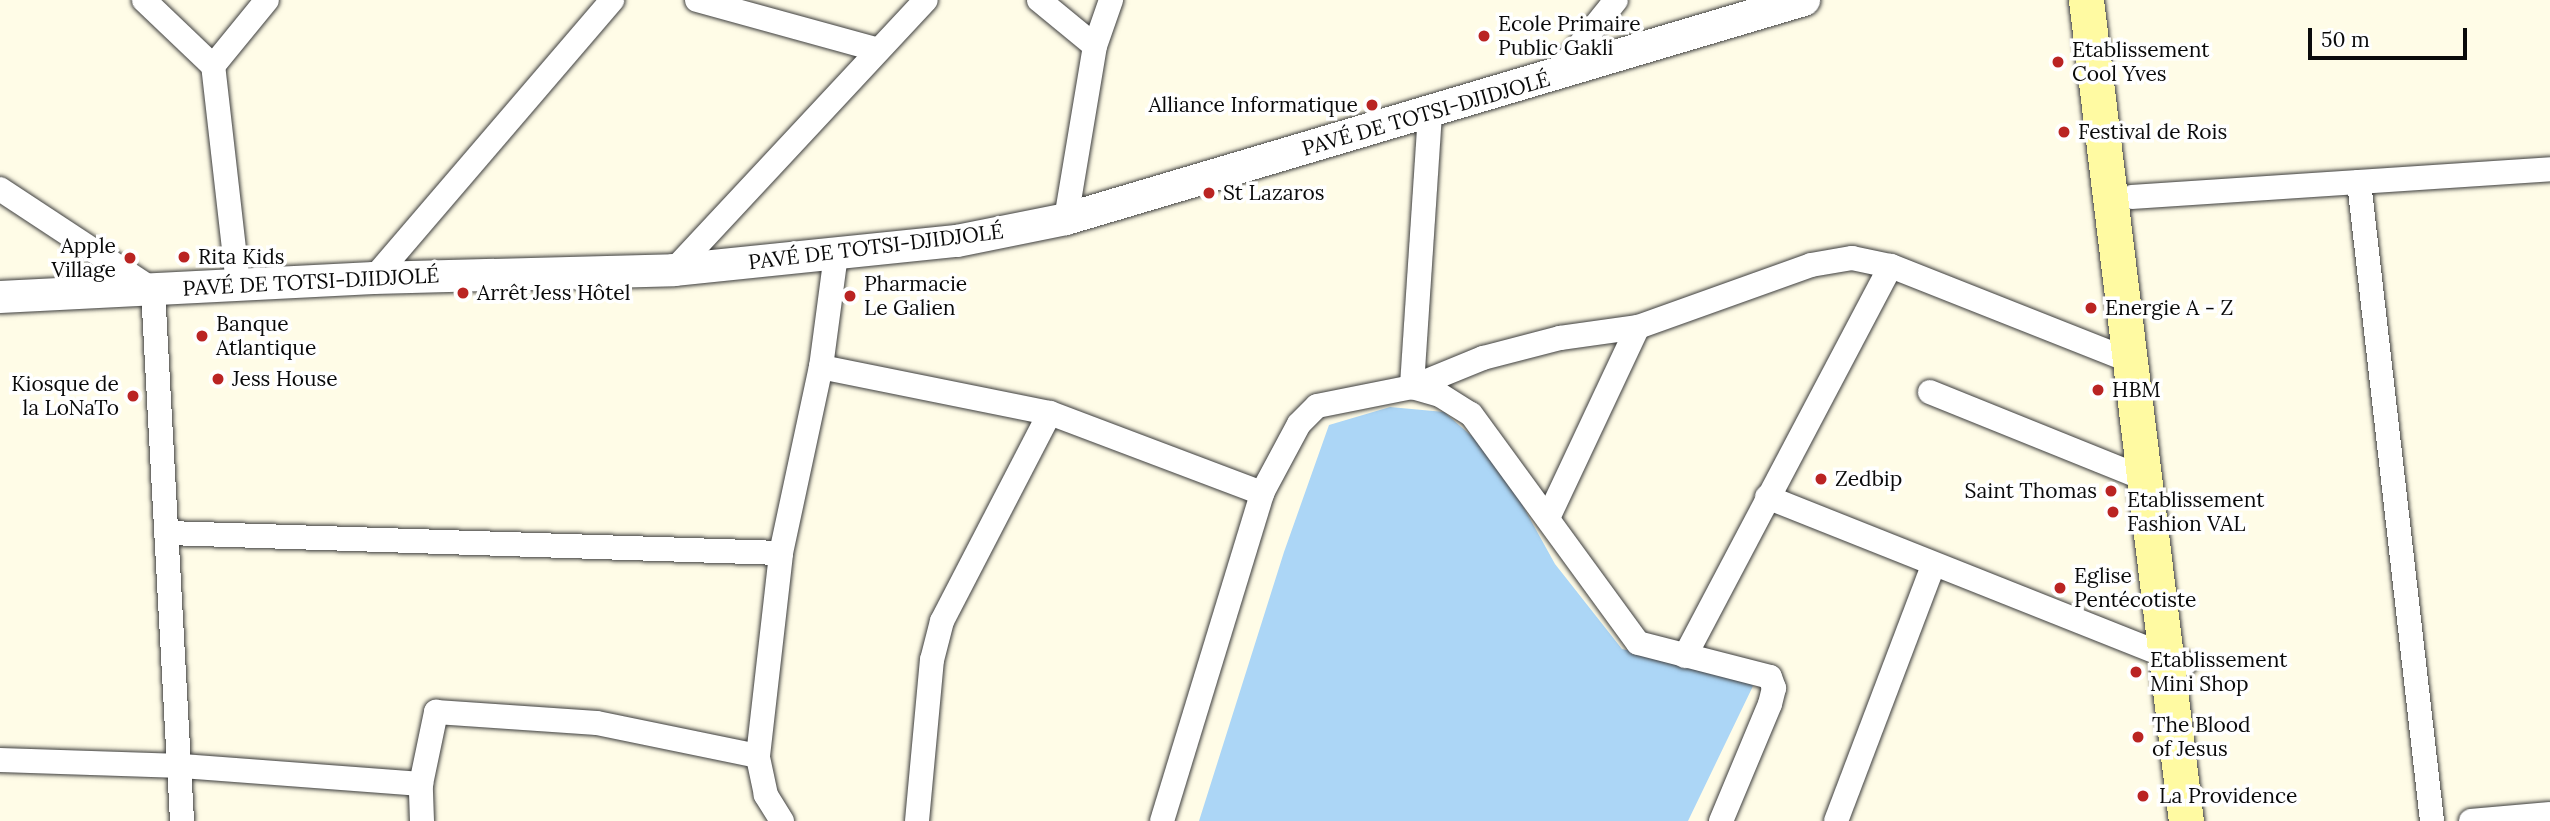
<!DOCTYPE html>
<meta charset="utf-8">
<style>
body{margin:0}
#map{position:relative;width:2550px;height:821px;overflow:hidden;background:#fffce7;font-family:Lora,serif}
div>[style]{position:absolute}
.water>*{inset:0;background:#acd6f6}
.roads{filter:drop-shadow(0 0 2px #3d3d3d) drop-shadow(0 0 2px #3d3d3d)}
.minor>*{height:24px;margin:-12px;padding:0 12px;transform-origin:12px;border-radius:12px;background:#fff}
.tertiary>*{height:32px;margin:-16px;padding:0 16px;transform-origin:16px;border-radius:16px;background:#fff}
.secondary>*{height:35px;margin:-17.5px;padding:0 17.5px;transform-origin:17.5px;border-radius:17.5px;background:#fffaa2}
.dots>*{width:19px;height:19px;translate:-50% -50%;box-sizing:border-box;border:4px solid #fff;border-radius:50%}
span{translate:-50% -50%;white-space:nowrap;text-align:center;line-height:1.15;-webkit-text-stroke:7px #fff;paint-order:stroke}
.poi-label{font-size:21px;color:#0a0a0a}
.left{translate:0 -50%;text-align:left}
.right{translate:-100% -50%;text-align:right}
.street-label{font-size:21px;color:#0a0a0a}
.scale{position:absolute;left:2308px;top:28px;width:159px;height:32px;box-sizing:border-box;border:4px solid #0a0a0a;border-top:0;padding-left:9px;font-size:21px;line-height:24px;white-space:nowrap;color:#0a0a0a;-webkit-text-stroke:5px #fff;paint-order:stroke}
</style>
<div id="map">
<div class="water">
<i style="clip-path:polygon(1390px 407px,1444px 412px,1482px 445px,1514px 490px,1555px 564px,1622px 649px,1740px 674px,1753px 686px,1688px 821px,1199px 821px,1284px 552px,1329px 425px)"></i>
</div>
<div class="roads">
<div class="minor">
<i style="left:144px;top:0;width:95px;rotate:43.7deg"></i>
<i style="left:697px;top:0;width:188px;rotate:15.4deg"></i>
<i style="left:1039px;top:0;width:72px;rotate:39.4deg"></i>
<i style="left:1555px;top:76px;width:97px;rotate:-51.2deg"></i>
<i style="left:1430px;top:114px;width:274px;rotate:93.8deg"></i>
<i style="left:1412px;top:387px;width:77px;rotate:-22.2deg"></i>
<i style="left:1483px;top:358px;width:80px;rotate:-14.6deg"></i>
<i style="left:1560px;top:338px;width:79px;rotate:-8deg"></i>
<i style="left:1638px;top:327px;width:184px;rotate:-19.7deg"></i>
<i style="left:1811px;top:265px;width:42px;rotate:-9.7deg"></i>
<i style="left:1852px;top:258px;width:40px;rotate:12deg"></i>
<i style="left:1891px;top:266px;width:256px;rotate:21.6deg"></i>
<i style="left:2359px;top:182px;width:643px;rotate:83.48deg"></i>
<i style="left:0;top:189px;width:183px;rotate:33.4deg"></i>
<i style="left:153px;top:290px;width:532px;rotate:86.87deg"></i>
<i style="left:2132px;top:197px;width:419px;rotate:-3.8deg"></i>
<i style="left:1066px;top:219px;width:175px;rotate:-80.5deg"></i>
<i style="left:1095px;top:46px;width:49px;rotate:-70.8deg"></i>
<i style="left:674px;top:270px;width:369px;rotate:-47deg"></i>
<i style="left:374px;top:278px;width:366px;rotate:-49.4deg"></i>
<i style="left:238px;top:284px;width:219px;rotate:-96.5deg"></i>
<i style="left:213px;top:66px;width:85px;rotate:-50.7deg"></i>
<i style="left:821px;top:367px;width:234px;rotate:11.4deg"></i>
<i style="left:1050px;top:413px;width:227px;rotate:20.7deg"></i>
<i style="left:1930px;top:392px;width:230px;rotate:22deg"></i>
<i style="left:1767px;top:497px;width:450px;rotate:21.7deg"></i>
<i style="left:1548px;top:518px;width:211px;rotate:-64.8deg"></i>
<i style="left:168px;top:533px;width:613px;rotate:1.87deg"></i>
<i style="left:1685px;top:656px;width:441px;rotate:-62.2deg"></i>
<i style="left:0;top:760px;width:182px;rotate:1.9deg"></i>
<i style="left:182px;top:766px;width:240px;rotate:4.3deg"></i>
<i style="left:422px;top:821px;width:37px;rotate:-92deg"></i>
<i style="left:421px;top:784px;width:74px;rotate:-78.2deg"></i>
<i style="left:436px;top:712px;width:161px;rotate:3.9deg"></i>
<i style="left:597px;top:723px;width:164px;rotate:11.6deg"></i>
<i style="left:782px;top:821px;width:31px;rotate:-122deg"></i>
<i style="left:766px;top:795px;width:40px;rotate:-102deg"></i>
<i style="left:758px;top:756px;width:204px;rotate:-83.5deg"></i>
<i style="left:781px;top:553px;width:190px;rotate:-77.9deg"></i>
<i style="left:821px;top:367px;width:114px;rotate:-82.4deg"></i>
<i style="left:917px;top:821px;width:162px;rotate:-84.7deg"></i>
<i style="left:932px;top:660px;width:40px;rotate:-75.6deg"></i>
<i style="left:942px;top:621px;width:234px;rotate:-62.6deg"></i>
<i style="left:1162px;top:821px;width:343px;rotate:-73deg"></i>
<i style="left:1262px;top:493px;width:78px;rotate:-61.8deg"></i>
<i style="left:1299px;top:424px;width:25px;rotate:-45deg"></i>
<i style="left:1317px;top:406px;width:97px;rotate:-11.3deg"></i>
<i style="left:1412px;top:387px;width:29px;rotate:16deg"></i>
<i style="left:1440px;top:395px;width:36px;rotate:32deg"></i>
<i style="left:1471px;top:414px;width:283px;rotate:53.9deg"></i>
<i style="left:1638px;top:643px;width:136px;rotate:14.4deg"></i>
<i style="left:1770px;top:677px;width:12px;rotate:70deg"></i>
<i style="left:1774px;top:688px;width:16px;rotate:104deg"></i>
<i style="left:1770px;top:704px;width:127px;rotate:112.7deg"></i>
<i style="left:1836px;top:821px;width:274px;rotate:-69.2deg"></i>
<i style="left:2471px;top:821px;width:79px;rotate:-5.1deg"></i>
</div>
<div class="tertiary">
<i style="left:0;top:297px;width:374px;rotate:-2.9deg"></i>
<i style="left:374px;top:278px;width:300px;rotate:-1.5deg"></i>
<i style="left:674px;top:270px;width:284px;rotate:-5.9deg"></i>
<i style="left:957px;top:241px;width:111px;rotate:-11.4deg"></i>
<i style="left:1066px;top:219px;width:770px;rotate:-16.53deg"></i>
</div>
<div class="secondary">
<i style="left:2086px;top:0;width:827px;rotate:83.06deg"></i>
</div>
</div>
<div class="dots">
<i style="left:1484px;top:36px;background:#ba2422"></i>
<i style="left:2058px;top:62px;background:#ba2422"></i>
<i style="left:1372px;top:105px;background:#ba2422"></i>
<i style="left:2064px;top:132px;background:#ba2422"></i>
<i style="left:1209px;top:193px;background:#ba2422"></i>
<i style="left:184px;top:257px;background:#ba2422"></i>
<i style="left:130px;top:258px;background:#ba2422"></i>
<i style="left:463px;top:293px;background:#ba2422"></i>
<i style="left:850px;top:296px;background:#ba2422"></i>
<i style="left:2091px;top:308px;background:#ba2422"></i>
<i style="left:202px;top:336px;background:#ba2422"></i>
<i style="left:218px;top:379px;background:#ba2422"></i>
<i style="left:2098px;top:390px;background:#ba2422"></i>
<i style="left:133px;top:396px;background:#ba2422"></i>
<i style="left:1821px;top:479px;background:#ba2422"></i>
<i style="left:2111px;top:491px;background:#ba2422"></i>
<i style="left:2113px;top:512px;background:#ba2422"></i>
<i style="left:2060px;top:588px;background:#ba2422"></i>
<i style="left:2136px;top:672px;background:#ba2422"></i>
<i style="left:2138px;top:737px;background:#ba2422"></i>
<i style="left:2143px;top:796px;background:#ba2422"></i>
</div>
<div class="poi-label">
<span class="left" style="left:1498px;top:36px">Ecole Primaire<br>Public Gakli</span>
<span class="left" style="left:2072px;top:62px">Etablissement<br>Cool Yves</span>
<span class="right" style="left:1358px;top:105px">Alliance Informatique</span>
<span class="left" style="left:2078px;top:132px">Festival de Rois</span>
<span class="left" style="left:1223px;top:193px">St Lazaros</span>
<span class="right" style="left:116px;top:258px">Apple<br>Village</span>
<span class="left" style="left:198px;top:257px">Rita Kids</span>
<span class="left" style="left:864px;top:296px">Pharmacie<br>Le Galien</span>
<span class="left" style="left:477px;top:293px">Arrêt Jess Hôtel</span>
<span class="left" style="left:2105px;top:308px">Energie A - Z</span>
<span class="left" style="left:216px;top:336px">Banque<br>Atlantique</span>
<span class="left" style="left:232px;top:379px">Jess House</span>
<span class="right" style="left:119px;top:396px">Kiosque de<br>la LoNaTo</span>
<span class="left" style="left:2112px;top:390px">HBM</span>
<span class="left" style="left:1835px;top:479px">Zedbip</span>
<span class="right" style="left:2097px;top:491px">Saint Thomas</span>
<span class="left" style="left:2127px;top:512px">Etablissement<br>Fashion VAL</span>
<span class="left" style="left:2074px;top:588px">Eglise<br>Pentécotiste</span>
<span class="left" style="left:2150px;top:672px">Etablissement<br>Mini Shop</span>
<span class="left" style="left:2152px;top:737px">The Blood<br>of Jesus</span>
<span class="left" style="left:2159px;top:796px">La Providence</span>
</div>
<div class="street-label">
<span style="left:1426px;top:114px;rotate:-16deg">PAVÉ DE TOTSI-DJIDJOLÉ</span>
<span style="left:876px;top:247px;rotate:-7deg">PAVÉ DE TOTSI-DJIDJOLÉ</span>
<span style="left:311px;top:282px;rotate:-3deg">PAVÉ DE TOTSI-DJIDJOLÉ</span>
</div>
<div class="scale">50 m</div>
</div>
